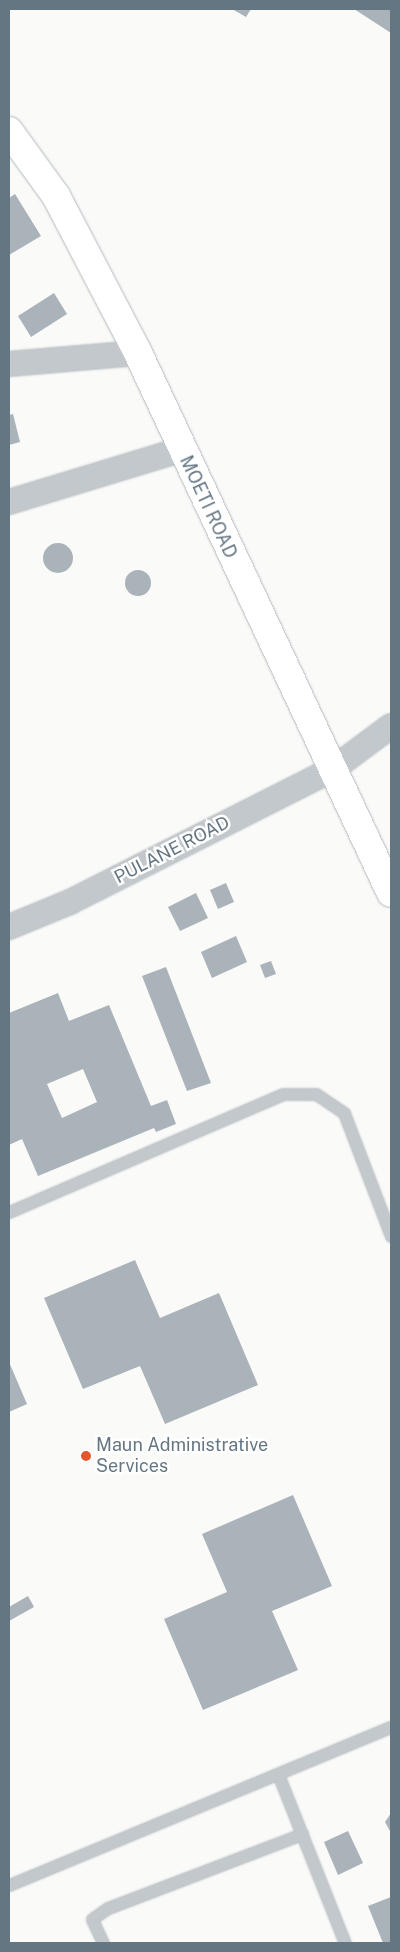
<!DOCTYPE html>
<style>
body{margin:0}
#map{position:relative;width:400px;height:1952px;overflow:hidden;background:#fafaf8;font-family:"Public Sans",sans-serif}
div>[style]{position:absolute}
.building>*{inset:0;background:#aab3b9}
.round{border-radius:50%}
.roads{filter:drop-shadow(0 0 1px #b3babf) drop-shadow(0 0 1px #b3babf)}
.lane>*{height:11px;margin:-5.5px;padding:0 5.5px;transform-origin:5.5px;border-radius:5.5px;background:#c3c8cc}
.street>*{height:24px;margin:-12px;padding:0 12px;transform-origin:12px;border-radius:12px;background:#c3c8cc}
.secondary>*{height:28px;margin:-14px;padding:0 14px;transform-origin:14px;border-radius:14px;background:#fff}
.dots>*{width:14px;height:14px;translate:-50% -50%;box-sizing:border-box;border:2px solid #fff;border-radius:50%}
span{translate:-50% -50%;white-space:nowrap;text-align:center;line-height:1.15;-webkit-text-stroke:5px #fff;paint-order:stroke}
.street-label{font-size:18px;color:#657683}
.poi-label{font-size:18px;color:#657683}
.left{translate:0 -50%;text-align:left}
.frame{position:absolute;inset:0;border:10px solid #657683;pointer-events:none}
</style>
<div id="map">
<div class="building">
<i style="clip-path:polygon(232px 9px,251px 9px,246px 17px)"></i>
<i style="clip-path:polygon(354px 9px,391px 9px,391px 33px)"></i>
<i style="clip-path:polygon(15px 194px,41px 236px,9px 255px,9px 198px)"></i>
<i style="clip-path:polygon(54px 293px,67px 314px,31px 337px,18px 316px)"></i>
<i style="clip-path:polygon(13px 414px,20px 442px,9px 445px,9px 415px)"></i>
<i class="round" style="left:43px;top:543px;width:30px;height:30px"></i>
<i class="round" style="left:125px;top:570px;width:26px;height:26px"></i>
<i style="clip-path:polygon(226px 883px,234px 902px,218px 909px,210px 890px)"></i>
<i style="clip-path:polygon(196px 893px,208px 918px,180px 931px,168px 907px)"></i>
<i style="clip-path:polygon(236px 936px,247px 962px,212px 978px,201px 952px)"></i>
<i style="clip-path:polygon(271px 961px,276px 974px,265px 978px,260px 965px)"></i>
<i style="clip-path:polygon(166px 967px,211px 1083px,187px 1091px,142px 976px)"></i>
<i style="clip-path:polygon(evenodd,58px 993px,69px 1021px,109px 1005px,151px 1106px,167px 1100px,176px 1124px,156px 1132px,154px 1128px,38px 1176px,22px 1139px,9px 1145px,9px 1013px,58px 993px,83px 1069px,97px 1102px,62px 1118px,47px 1084px,83px 1069px)"></i>
<i style="clip-path:polygon(135px 1260px,160px 1318px,219px 1293px,258px 1385px,165px 1424px,140px 1366px,83px 1389px,44px 1298px)"></i>
<i style="clip-path:polygon(9px 1362px,27px 1404px,9px 1412px)"></i>
<i style="clip-path:polygon(293px 1495px,332px 1586px,272px 1611px,298px 1670px,203px 1710px,164px 1619px,227px 1592px,202px 1534px)"></i>
<i style="clip-path:polygon(28px 1596px,34px 1607px,9px 1621px,9px 1607px)"></i>
<i style="clip-path:polygon(391px 1813px,391px 1833px,385px 1822px)"></i>
<i style="clip-path:polygon(348px 1831px,363px 1863px,338px 1875px,324px 1842px)"></i>
<i style="clip-path:polygon(391px 1897px,391px 1943px,383px 1943px,368px 1906px)"></i>
</div>
<div class="roads">
<div class="lane">
<i style="left:9px;top:1212px;width:298px;rotate:-23.3deg"></i>
<i style="left:283px;top:1094px;width:33px"></i>
<i style="left:316px;top:1094px;width:34px;rotate:34deg"></i>
<i style="left:344px;top:1113px;width:132px;rotate:69.1deg"></i>
<i style="left:278px;top:1774px;width:182px;rotate:68.4deg"></i>
<i style="left:9px;top:1885px;width:413px;rotate:-22.5deg"></i>
<i style="left:103px;top:1943px;width:26px;rotate:-115deg"></i>
<i style="left:92px;top:1919px;width:19px;rotate:-35deg"></i>
<i style="left:108px;top:1908px;width:208px;rotate:-20.9deg"></i>
</div>
<div class="street">
<i style="left:9px;top:364px;width:129px;rotate:-4.9deg"></i>
<i style="left:9px;top:502px;width:179px;rotate:-16.9deg"></i>
<i style="left:9px;top:927px;width:66px;rotate:-22.3deg"></i>
<i style="left:70px;top:902px;width:295px;rotate:-26.8deg"></i>
<i style="left:333px;top:769px;width:72px;rotate:-36.6deg"></i>
</div>
<div class="secondary">
<i style="left:9px;top:131px;width:80px;rotate:54.1deg"></i>
<i style="left:56px;top:196px;width:177px;rotate:62.4deg"></i>
<i style="left:138px;top:353px;width:596px;rotate:64.9deg"></i>
</div>
</div>
<div class="dots">
<i style="left:86px;top:1456px;background:#e4572e"></i>
</div>
<div class="street-label">
<span style="left:208px;top:507px;rotate:65deg">MOETI ROAD</span>
<span style="left:172px;top:850px;rotate:-27deg">PULANE ROAD</span>
</div>
<div class="poi-label">
<span class="left" style="left:96px;top:1456px">Maun Administrative<br>Services</span>
</div>
<div class="frame"></div>
</div>
